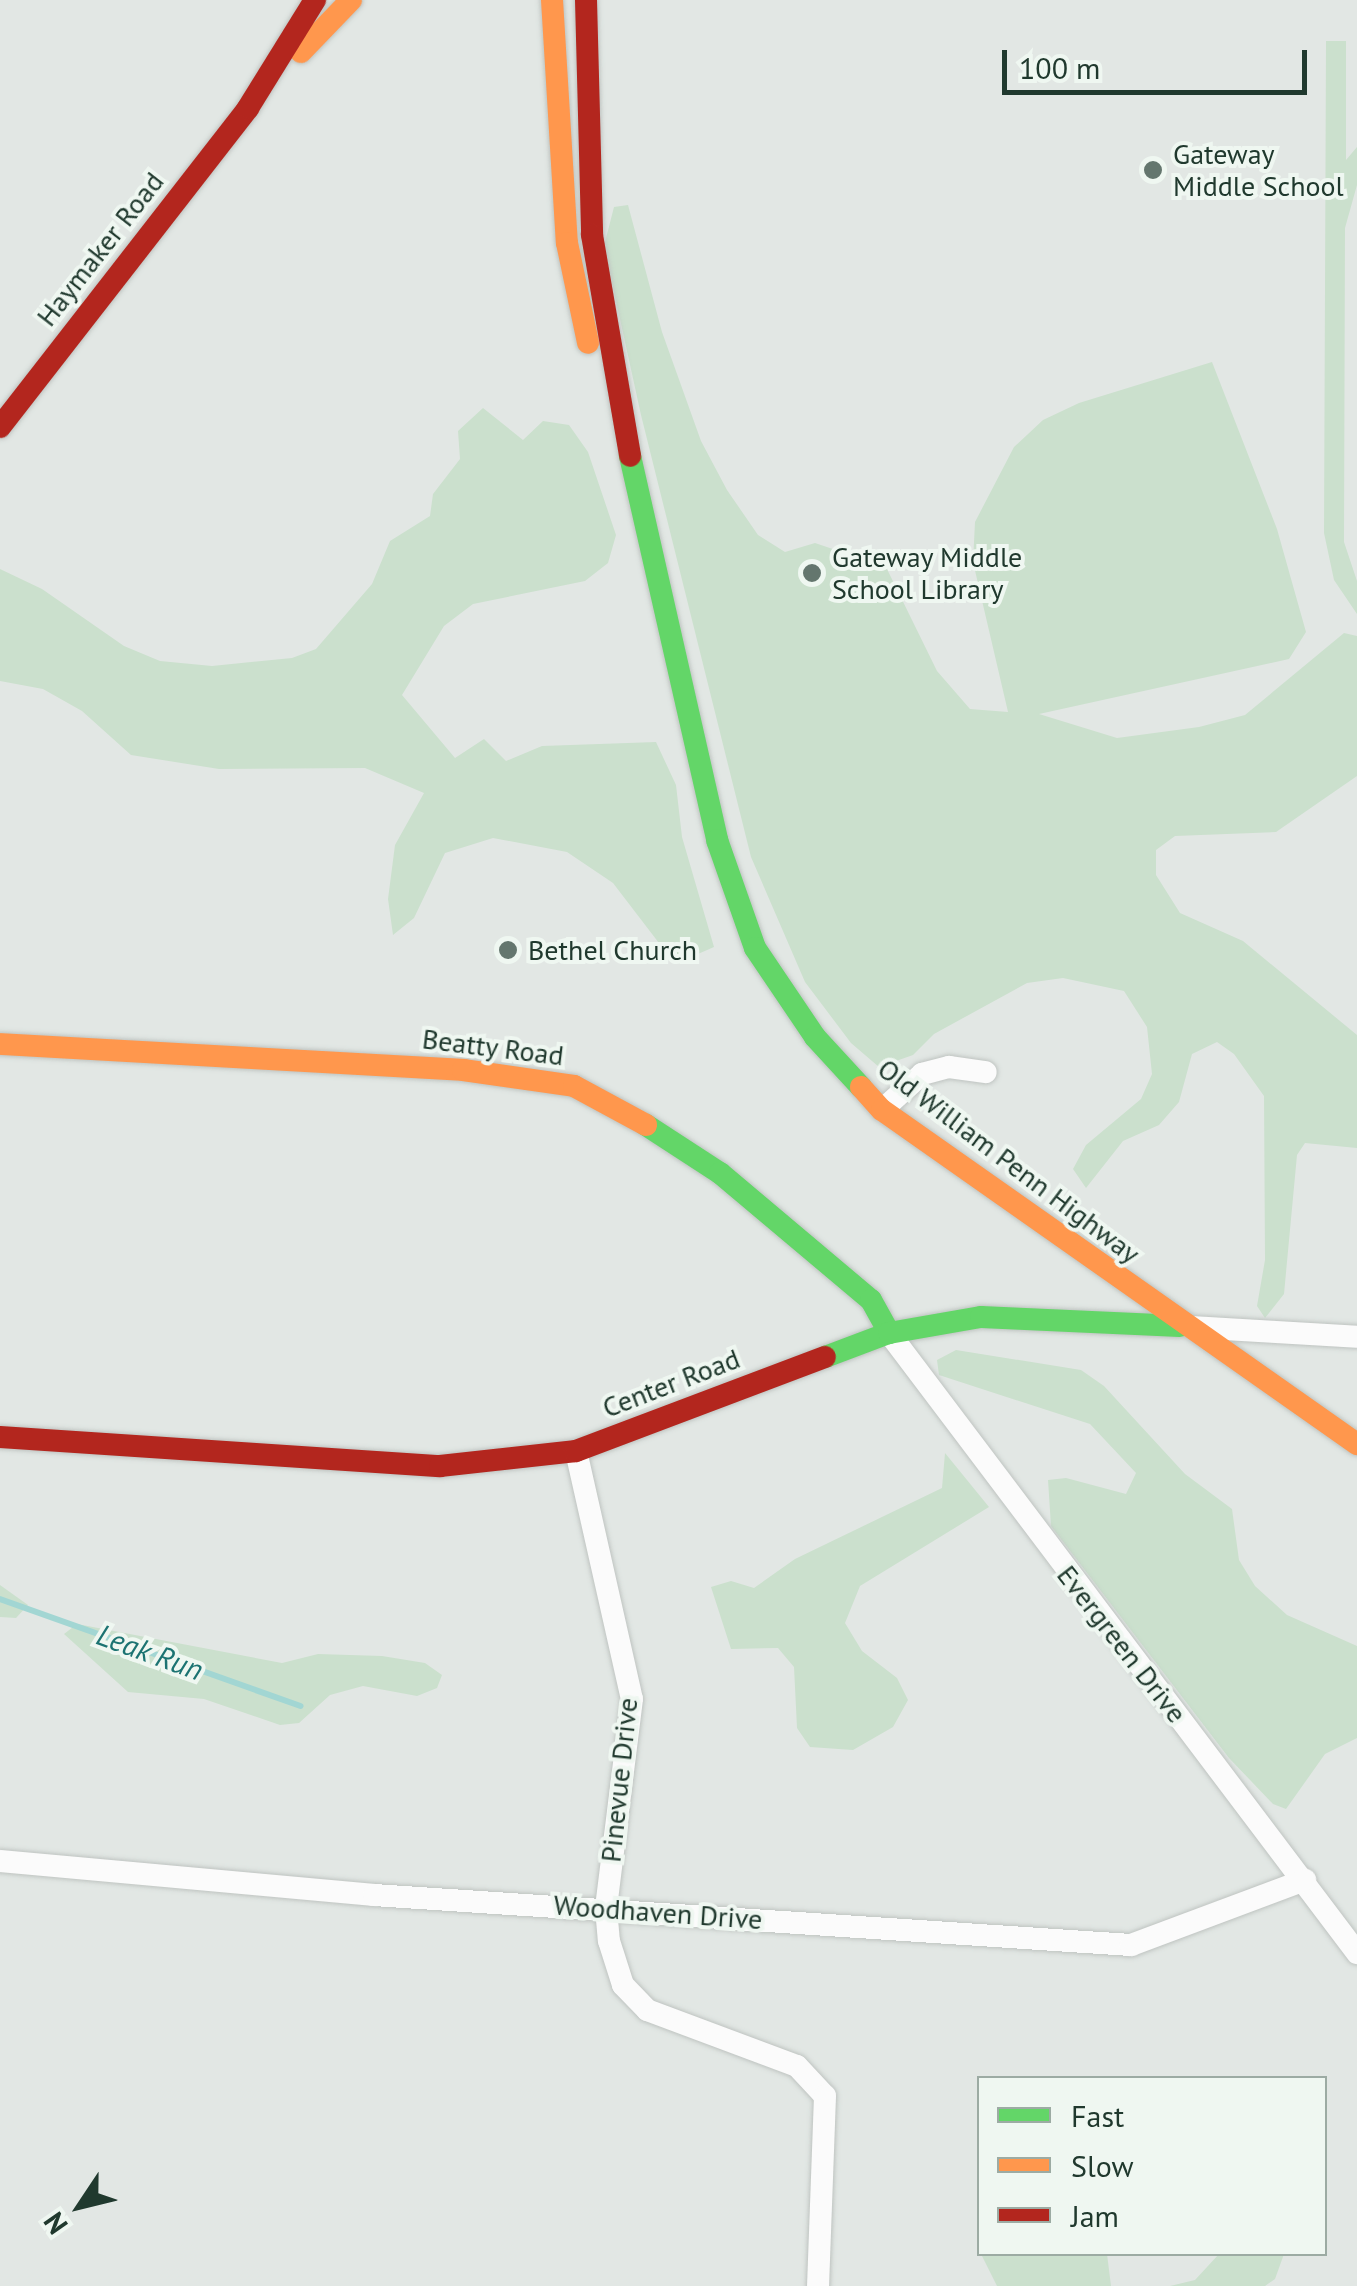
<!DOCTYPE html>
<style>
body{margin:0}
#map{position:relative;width:1357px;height:2286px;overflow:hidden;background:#e2e7e4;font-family:"PT Sans",sans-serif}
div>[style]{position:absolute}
.green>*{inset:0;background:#cbe0cd}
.stream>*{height:6px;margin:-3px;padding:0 3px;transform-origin:3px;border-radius:3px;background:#a2d6d3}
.roads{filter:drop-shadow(0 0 2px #bfc4c1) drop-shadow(0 0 2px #bfc4c1)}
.street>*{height:22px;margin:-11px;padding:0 11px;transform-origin:11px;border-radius:11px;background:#fbfbfb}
.fast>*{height:22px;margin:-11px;padding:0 11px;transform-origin:11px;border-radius:11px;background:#63d668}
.slow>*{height:22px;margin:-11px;padding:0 11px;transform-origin:11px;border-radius:11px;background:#ff974d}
.jam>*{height:22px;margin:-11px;padding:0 11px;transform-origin:11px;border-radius:11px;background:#b3261e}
.dots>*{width:28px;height:28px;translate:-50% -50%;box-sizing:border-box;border:5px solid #eff7f1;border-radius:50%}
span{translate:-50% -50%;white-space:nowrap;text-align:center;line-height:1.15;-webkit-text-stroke:8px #eff7f1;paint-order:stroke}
.poi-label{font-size:28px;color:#20392e}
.left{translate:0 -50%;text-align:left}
.street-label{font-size:28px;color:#20392e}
.water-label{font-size:30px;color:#1c7372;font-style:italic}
.legend{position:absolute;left:977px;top:2076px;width:350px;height:180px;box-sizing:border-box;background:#eff7f1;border:2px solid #9caba3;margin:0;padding:12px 18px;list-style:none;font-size:30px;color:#20392e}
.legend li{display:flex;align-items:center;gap:20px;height:50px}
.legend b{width:50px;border:2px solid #9caba3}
.north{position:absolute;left:30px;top:2156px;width:100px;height:100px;-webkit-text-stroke:8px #eff7f1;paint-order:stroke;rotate:235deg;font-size:28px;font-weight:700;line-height:40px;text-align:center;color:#20392e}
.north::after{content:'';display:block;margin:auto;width:35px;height:45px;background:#20392e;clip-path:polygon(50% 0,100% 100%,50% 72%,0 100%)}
.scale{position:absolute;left:1002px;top:50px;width:305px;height:45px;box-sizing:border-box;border:5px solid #20392e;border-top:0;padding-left:12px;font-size:30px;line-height:35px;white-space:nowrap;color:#20392e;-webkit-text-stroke:8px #eff7f1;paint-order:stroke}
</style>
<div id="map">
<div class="green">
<i style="clip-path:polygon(1326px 41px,1346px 41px,1346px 160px,1357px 147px,1357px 185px,1345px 228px,1344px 542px,1357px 581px,1357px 614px,1334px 580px,1324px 533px)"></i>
<i style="clip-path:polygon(628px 205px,662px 332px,701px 441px,727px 490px,758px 535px,785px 552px,815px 543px,886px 567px,937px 671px,970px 709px,1008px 712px,973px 562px,975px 522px,1014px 447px,1043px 420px,1079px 403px,1212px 362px,1277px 529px,1306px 632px,1289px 659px,1039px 714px,1117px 738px,1199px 727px,1245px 715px,1344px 633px,1357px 636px,1357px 776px,1276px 832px,1175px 836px,1156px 850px,1156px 875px,1180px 913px,1243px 941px,1357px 1035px,1357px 1148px,1305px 1143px,1297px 1155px,1284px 1294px,1265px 1318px,1257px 1306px,1265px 1260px,1264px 1096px,1234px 1054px,1217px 1042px,1192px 1054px,1179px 1102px,1159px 1125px,1123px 1141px,1086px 1188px,1073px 1169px,1086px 1145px,1141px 1099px,1152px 1074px,1147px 1027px,1124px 991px,1063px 978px,1027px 983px,934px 1034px,913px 1055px,879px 1067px,851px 1043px,805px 982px,751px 857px,641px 415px,604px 246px,614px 207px)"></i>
<i style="clip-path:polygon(483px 408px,523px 440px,543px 421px,569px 425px,588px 452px,616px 535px,608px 563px,585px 581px,473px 604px,444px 626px,402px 695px,455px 758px,484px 739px,506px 761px,542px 746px,656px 742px,676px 785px,682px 837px,714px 947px,675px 964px,613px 883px,567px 852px,493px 838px,445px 853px,414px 918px,393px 935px,388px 899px,395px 845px,424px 793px,365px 768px,219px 769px,131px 755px,82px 711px,43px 689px,0 681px,0 569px,42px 589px,124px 646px,160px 661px,212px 666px,292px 658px,316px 649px,372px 584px,390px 541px,430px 516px,433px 494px,460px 459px,458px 431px)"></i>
<i style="clip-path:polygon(956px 1350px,1081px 1370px,1104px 1386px,1185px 1474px,1232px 1509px,1239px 1560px,1255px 1586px,1287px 1615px,1357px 1646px,1357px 1738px,1325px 1754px,1286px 1809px,1273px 1804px,1229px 1758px,1051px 1526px,1048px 1480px,1066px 1478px,1126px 1494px,1136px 1473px,1090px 1424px,939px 1375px,937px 1360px)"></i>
<i style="clip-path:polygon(945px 1453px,989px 1507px,860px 1586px,845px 1623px,862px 1651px,897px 1678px,908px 1700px,893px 1727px,853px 1750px,810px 1747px,797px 1728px,794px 1667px,778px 1648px,731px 1649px,711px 1587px,731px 1581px,754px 1588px,795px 1559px,942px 1488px)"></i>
<i style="clip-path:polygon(0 1585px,28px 1605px,16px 1618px,0 1617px)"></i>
<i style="clip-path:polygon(77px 1624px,282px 1663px,318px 1654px,382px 1656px,425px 1663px,442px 1675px,437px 1688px,417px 1696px,363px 1686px,330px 1695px,299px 1723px,280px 1725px,204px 1699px,128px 1692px,64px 1634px)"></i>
<i style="clip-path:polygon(981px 2254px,1107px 2254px,1111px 2286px,997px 2286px)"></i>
<i style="clip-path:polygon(1219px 2254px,1284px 2254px,1275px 2279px,1265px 2286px,1170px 2286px,1195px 2280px)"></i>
</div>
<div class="stream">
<i style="left:0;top:1599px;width:319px;rotate:19.6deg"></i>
</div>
<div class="roads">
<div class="street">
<i style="left:882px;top:1110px;width:54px;rotate:-42deg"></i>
<i style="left:922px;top:1074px;width:28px;rotate:-15deg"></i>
<i style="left:949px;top:1067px;width:37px;rotate:8deg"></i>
<i style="left:1191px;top:1327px;width:166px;rotate:3.4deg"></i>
<i style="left:889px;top:1333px;width:777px;rotate:52.95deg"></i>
<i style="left:576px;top:1451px;width:254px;rotate:77.3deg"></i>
<i style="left:632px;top:1699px;width:211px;rotate:97.1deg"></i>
<i style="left:606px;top:1908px;width:33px;rotate:85deg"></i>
<i style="left:609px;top:1941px;width:46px;rotate:72.3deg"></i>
<i style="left:623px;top:1985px;width:35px;rotate:46deg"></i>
<i style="left:647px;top:2010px;width:160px;rotate:20.5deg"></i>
<i style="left:797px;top:2066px;width:41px;rotate:47deg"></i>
<i style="left:825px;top:2096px;width:190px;rotate:92.1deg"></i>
<i style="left:0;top:1861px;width:376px;rotate:5.2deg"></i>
<i style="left:374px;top:1895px;width:759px;rotate:3.78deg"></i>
<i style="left:1131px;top:1945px;width:186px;rotate:-20.5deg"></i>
</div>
<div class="fast">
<i style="left:630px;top:456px;width:394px;rotate:77.2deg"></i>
<i style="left:717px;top:840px;width:114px;rotate:70.6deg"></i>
<i style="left:755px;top:948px;width:107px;rotate:56deg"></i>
<i style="left:815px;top:1037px;width:68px;rotate:47.4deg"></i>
<i style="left:646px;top:1125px;width:88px;rotate:33deg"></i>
<i style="left:720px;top:1173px;width:197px;rotate:40.1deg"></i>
<i style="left:871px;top:1300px;width:38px;rotate:61deg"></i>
<i style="left:825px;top:1357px;width:68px;rotate:-20.6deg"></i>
<i style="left:889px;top:1333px;width:93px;rotate:-9.9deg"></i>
<i style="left:981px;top:1317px;width:199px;rotate:2.6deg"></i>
</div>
<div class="slow">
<i style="left:552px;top:0;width:243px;rotate:86.5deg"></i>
<i style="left:567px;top:243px;width:102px;rotate:78.1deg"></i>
<i style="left:301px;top:52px;width:72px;rotate:-46.1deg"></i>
<i style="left:0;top:1044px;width:464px;rotate:3.2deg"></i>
<i style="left:463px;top:1070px;width:112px;rotate:8.2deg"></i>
<i style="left:574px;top:1086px;width:82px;rotate:28.4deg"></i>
<i style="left:861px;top:1087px;width:31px;rotate:48deg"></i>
<i style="left:882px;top:1110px;width:581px;rotate:35.11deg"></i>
</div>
<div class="jam">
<i style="left:586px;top:0;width:235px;rotate:88.5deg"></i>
<i style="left:592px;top:235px;width:224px;rotate:80.2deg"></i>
<i style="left:0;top:427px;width:404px;rotate:-52.1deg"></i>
<i style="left:248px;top:108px;width:127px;rotate:-58.2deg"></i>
<i style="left:0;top:1437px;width:441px;rotate:3.8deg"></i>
<i style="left:440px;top:1466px;width:137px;rotate:-6.3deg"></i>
<i style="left:576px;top:1451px;width:266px;rotate:-20.7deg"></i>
</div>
</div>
<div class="dots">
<i style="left:1153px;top:170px;background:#64766e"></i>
<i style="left:812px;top:573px;background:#64766e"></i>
<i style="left:508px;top:950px;background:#64766e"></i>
</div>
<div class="poi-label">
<span class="left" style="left:1173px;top:170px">Gateway<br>Middle School</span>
<span class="left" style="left:832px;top:573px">Gateway Middle<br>School Library</span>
<span class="left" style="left:528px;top:950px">Bethel Church</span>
</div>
<div class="street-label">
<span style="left:100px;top:249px;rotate:-52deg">Haymaker Road</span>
<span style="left:493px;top:1047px;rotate:7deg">Beatty Road</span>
<span style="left:1009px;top:1161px;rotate:37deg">Old William Penn Highway</span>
<span style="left:671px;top:1383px;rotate:-21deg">Center Road</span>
<span style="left:1122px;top:1644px;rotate:52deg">Evergreen Drive</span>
<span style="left:619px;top:1780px;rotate:-84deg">Pinevue Drive</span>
<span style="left:658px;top:1912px;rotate:4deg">Woodhaven Drive</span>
</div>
<div class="water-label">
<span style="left:150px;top:1652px;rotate:20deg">Leak Run</span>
</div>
<ul class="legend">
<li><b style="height:12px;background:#63d668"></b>Fast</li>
<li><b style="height:12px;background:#ff974d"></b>Slow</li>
<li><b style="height:12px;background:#b3261e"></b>Jam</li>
</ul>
<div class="north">N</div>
<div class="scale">100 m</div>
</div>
